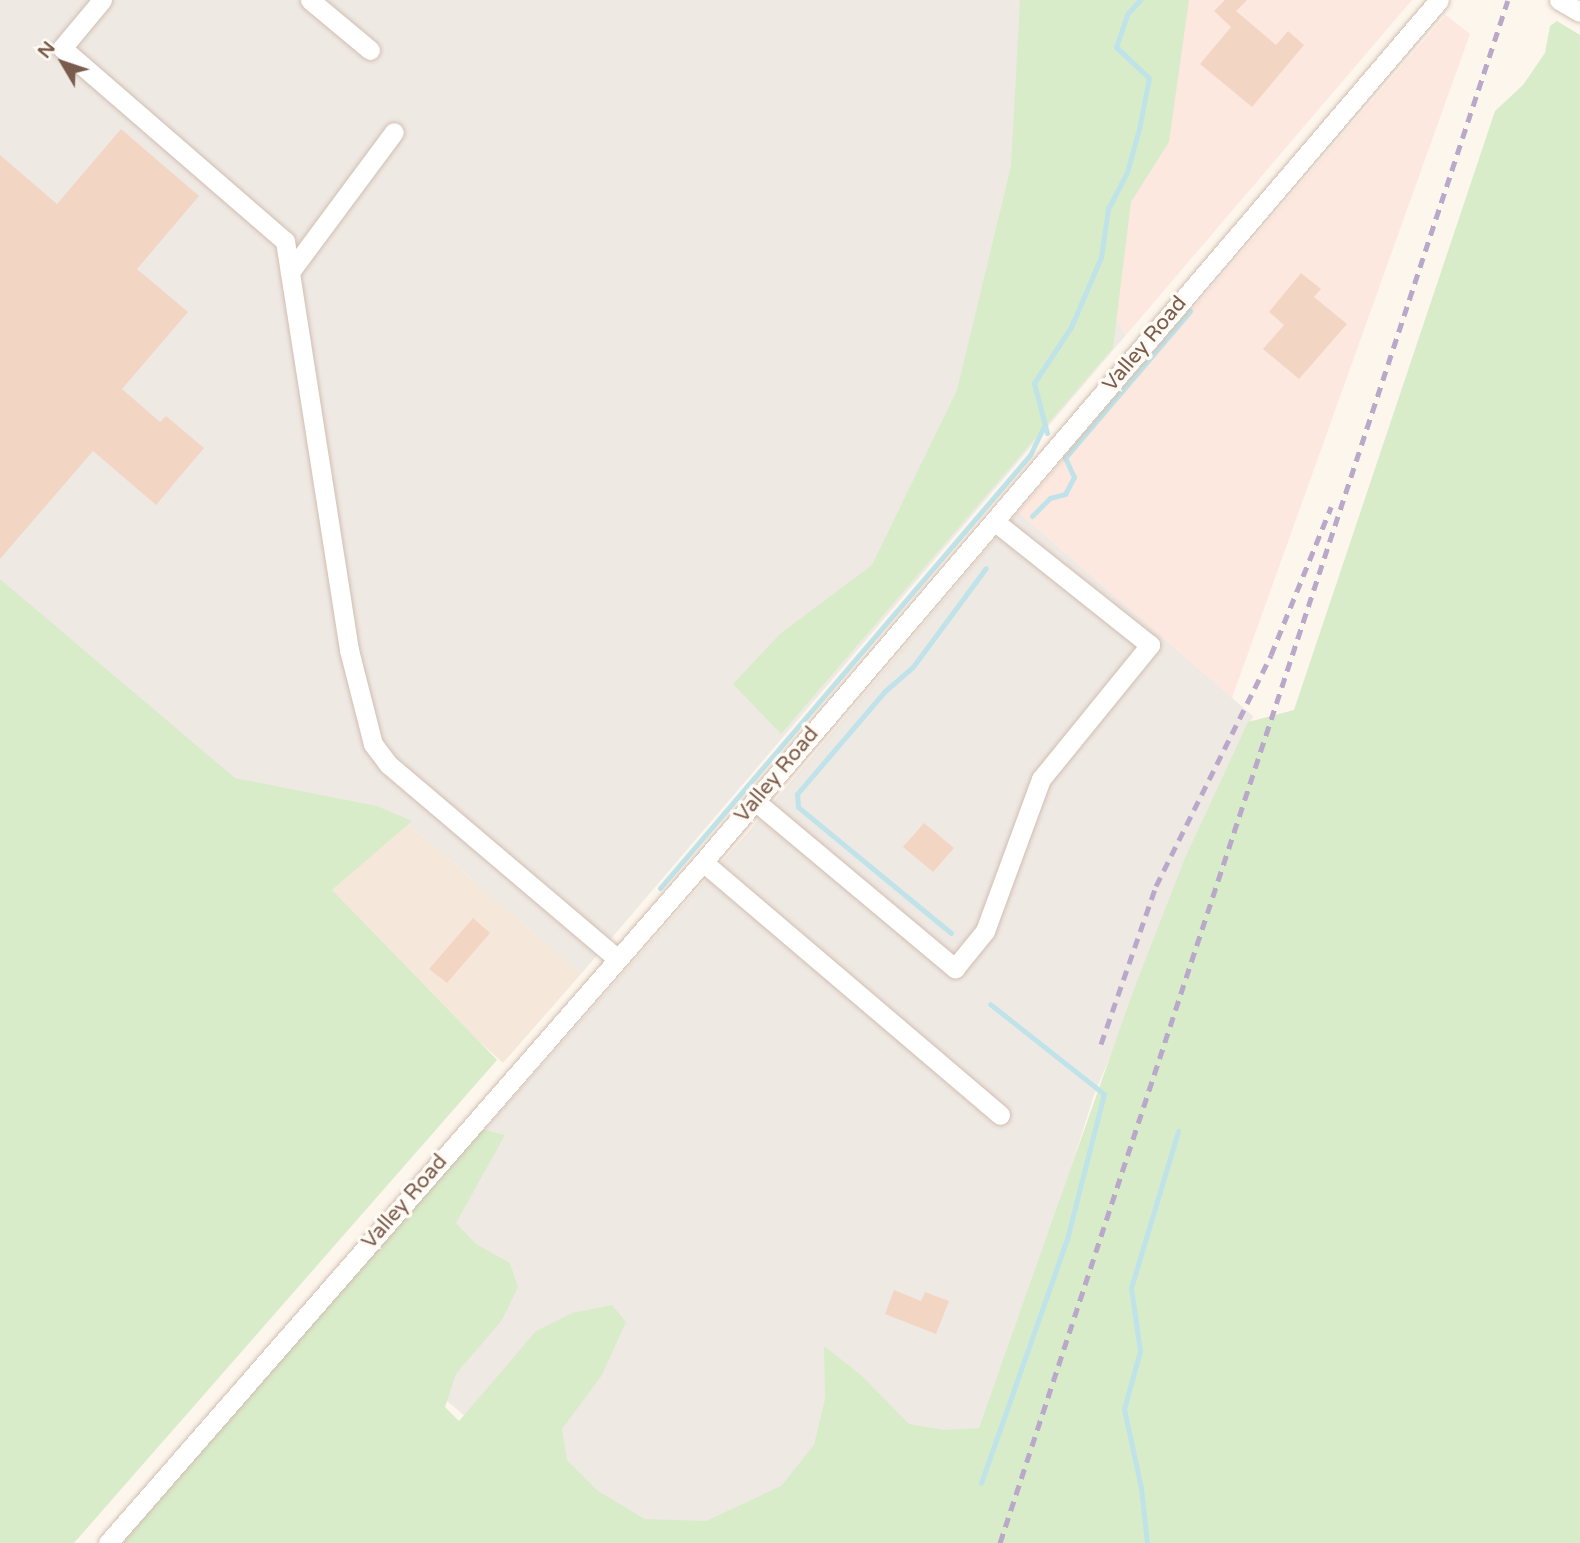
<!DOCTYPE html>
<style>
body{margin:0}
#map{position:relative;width:1580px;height:1543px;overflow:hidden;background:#fdf6ec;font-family:"Varela Round",sans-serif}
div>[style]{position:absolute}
.residential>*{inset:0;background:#f5e8da}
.commercial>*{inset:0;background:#fde8e0}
.industrial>*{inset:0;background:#efe9e4}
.green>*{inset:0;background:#d8ecc9}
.stream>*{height:5px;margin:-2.5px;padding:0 2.5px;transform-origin:2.5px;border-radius:2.5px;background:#bfe3e8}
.building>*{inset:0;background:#f3d5c3}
.roads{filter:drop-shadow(0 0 2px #d1beb0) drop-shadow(0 0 2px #d1beb0)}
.minor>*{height:19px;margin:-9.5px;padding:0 9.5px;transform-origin:9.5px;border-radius:9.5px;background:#fff}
.rail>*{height:5px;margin-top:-2.5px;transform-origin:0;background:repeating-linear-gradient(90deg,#b9a8c9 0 10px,transparent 0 17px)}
span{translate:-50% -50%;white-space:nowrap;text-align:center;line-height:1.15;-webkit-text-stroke:7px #fffaf3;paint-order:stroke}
.street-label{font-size:21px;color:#7a5c4d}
.north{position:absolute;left:28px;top:28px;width:70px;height:70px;-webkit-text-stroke:5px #fffaf3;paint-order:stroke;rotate:309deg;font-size:19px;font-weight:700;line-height:28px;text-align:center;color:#7a5c4d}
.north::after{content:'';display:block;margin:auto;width:24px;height:32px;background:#7a5c4d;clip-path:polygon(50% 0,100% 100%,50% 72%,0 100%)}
</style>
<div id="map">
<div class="residential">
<i style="clip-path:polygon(399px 816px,581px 974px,503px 1063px,323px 901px)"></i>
</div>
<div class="commercial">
<i style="clip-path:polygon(1158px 0,1412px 0,1126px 335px,1110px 309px)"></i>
<i style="clip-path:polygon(1446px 15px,1470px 34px,1232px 698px,1018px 512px)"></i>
</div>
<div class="industrial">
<i style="clip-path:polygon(0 0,1158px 0,1110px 309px,1126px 335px,581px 974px,399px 816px,323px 901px,0 636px)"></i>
<i style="clip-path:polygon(1018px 512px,1253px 716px,1094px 1095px,953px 1543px,615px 1543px,331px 1303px,751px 829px)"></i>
</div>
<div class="green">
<i style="clip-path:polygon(1020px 0,1189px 0,1169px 142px,1131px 202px,1113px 348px,781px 734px,733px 684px,781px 633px,872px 565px,957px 390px,1011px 166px)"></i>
<i style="clip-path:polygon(1557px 21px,1580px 35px,1580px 1543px,122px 1543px,482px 1129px,505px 1135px,456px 1223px,476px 1244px,510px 1263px,518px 1287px,502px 1320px,456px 1374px,445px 1407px,459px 1421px,536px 1331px,572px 1313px,612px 1305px,626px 1322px,602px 1375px,562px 1429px,567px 1460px,598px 1491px,645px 1519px,706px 1521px,781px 1486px,814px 1445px,825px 1399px,824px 1346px,861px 1375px,909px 1424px,944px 1430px,979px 1428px,1134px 989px,1185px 858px,1248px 722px,1294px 710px,1495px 111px,1523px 85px,1545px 53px,1550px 26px)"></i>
<i style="clip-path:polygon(0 579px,235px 778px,377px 806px,412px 821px,332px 890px,497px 1060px,74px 1543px,0 1543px)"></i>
</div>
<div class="stream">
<i style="left:1047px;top:433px;width:52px;rotate:-104.6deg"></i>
<i style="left:1034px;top:383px;width:67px;rotate:-56.5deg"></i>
<i style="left:1071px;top:327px;width:76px;rotate:-66.8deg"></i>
<i style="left:1101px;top:257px;width:49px;rotate:-81.7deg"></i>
<i style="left:1108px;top:209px;width:42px;rotate:-62.8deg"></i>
<i style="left:1127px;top:172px;width:45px;rotate:-74.4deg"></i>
<i style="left:1139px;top:129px;width:52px;rotate:-78.9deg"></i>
<i style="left:1149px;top:78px;width:45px;rotate:-136.8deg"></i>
<i style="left:1116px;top:47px;width:36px;rotate:-71deg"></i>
<i style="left:1128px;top:13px;width:18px;rotate:-47deg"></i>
<i style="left:1032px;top:516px;width:25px;rotate:-45deg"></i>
<i style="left:1050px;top:498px;width:16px;rotate:-15deg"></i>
<i style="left:1065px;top:494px;width:19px;rotate:-62deg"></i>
<i style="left:1074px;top:477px;width:21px;rotate:-115deg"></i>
<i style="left:1065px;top:458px;width:193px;rotate:-49.6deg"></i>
<i style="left:660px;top:888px;width:570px;rotate:-49.49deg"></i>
<i style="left:1030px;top:455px;width:30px;rotate:-64deg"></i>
<i style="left:951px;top:933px;width:198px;rotate:-140.5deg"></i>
<i style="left:798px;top:807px;width:13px;rotate:-94deg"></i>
<i style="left:797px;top:794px;width:134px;rotate:-49.5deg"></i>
<i style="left:884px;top:692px;width:37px;rotate:-41deg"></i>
<i style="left:912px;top:668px;width:124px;rotate:-53.5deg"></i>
<i style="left:981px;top:1483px;width:259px;rotate:-70.6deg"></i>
<i style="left:1067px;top:1239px;width:150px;rotate:-75.7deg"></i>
<i style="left:1104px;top:1094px;width:145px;rotate:-141.7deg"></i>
<i style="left:1147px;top:1543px;width:55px;rotate:-96.2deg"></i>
<i style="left:1141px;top:1488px;width:81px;rotate:-102.1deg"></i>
<i style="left:1124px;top:1409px;width:60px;rotate:-74.6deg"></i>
<i style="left:1140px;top:1351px;width:64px;rotate:-98.1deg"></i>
<i style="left:1131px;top:1288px;width:164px;rotate:-73.3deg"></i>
</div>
<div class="building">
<i style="clip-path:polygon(1225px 0,1247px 0,1236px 11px,1276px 45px,1288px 31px,1304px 45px,1252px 107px,1200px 64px,1231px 27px,1214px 11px)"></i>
<i style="clip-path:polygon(121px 129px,199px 196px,137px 269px,188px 312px,122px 389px,160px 422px,166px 416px,204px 448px,156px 505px,93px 451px,0 559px,0 155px,57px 204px)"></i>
<i style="clip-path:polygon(1301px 273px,1321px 289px,1314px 297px,1347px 324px,1299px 379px,1263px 349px,1284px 325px,1269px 312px)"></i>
<i style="clip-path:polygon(924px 823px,954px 848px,933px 872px,903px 847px)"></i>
<i style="clip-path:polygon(473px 918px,490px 933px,447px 983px,429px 969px)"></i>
<i style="clip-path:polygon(894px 1290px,921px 1301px,925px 1292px,949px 1301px,936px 1334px,885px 1314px)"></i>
</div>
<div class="roads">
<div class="minor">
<i style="left:102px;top:0;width:62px;rotate:129.8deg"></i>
<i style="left:62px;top:48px;width:295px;rotate:40.9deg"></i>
<i style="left:285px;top:241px;width:414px;rotate:81.1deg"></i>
<i style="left:349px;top:650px;width:97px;rotate:75.7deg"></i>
<i style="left:373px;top:744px;width:26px;rotate:53deg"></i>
<i style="left:389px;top:765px;width:300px;rotate:40.3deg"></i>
<i style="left:310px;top:0;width:78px;rotate:39.8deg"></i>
<i style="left:1559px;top:0;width:24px;rotate:30deg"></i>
<i style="left:290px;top:272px;width:174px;rotate:-53.4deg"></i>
<i style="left:755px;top:801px;width:261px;rotate:39.9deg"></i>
<i style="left:955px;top:968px;width:48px;rotate:-51deg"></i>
<i style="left:985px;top:931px;width:162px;rotate:-69.8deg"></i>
<i style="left:1041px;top:779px;width:173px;rotate:-50.9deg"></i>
<i style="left:1150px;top:645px;width:199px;rotate:-141.5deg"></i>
<i style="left:703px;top:862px;width:390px;rotate:40.4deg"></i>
<i style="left:108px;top:1543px;width:904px;rotate:-48.86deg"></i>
<i style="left:703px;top:862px;width:1133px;rotate:-49.51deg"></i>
</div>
</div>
<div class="rail">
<i style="left:1101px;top:1044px;width:167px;rotate:-70.8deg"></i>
<i style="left:1156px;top:886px;width:258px;rotate:-63.5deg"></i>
<i style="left:1271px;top:655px;width:160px;rotate:-67.9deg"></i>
<i style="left:1000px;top:1543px;width:1624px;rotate:-71.78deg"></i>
</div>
<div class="street-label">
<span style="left:1145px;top:344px;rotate:-50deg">Valley Road</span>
<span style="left:777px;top:775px;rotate:-50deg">Valley Road</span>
<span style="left:405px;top:1202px;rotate:-49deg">Valley Road</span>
</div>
<div class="north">N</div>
</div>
